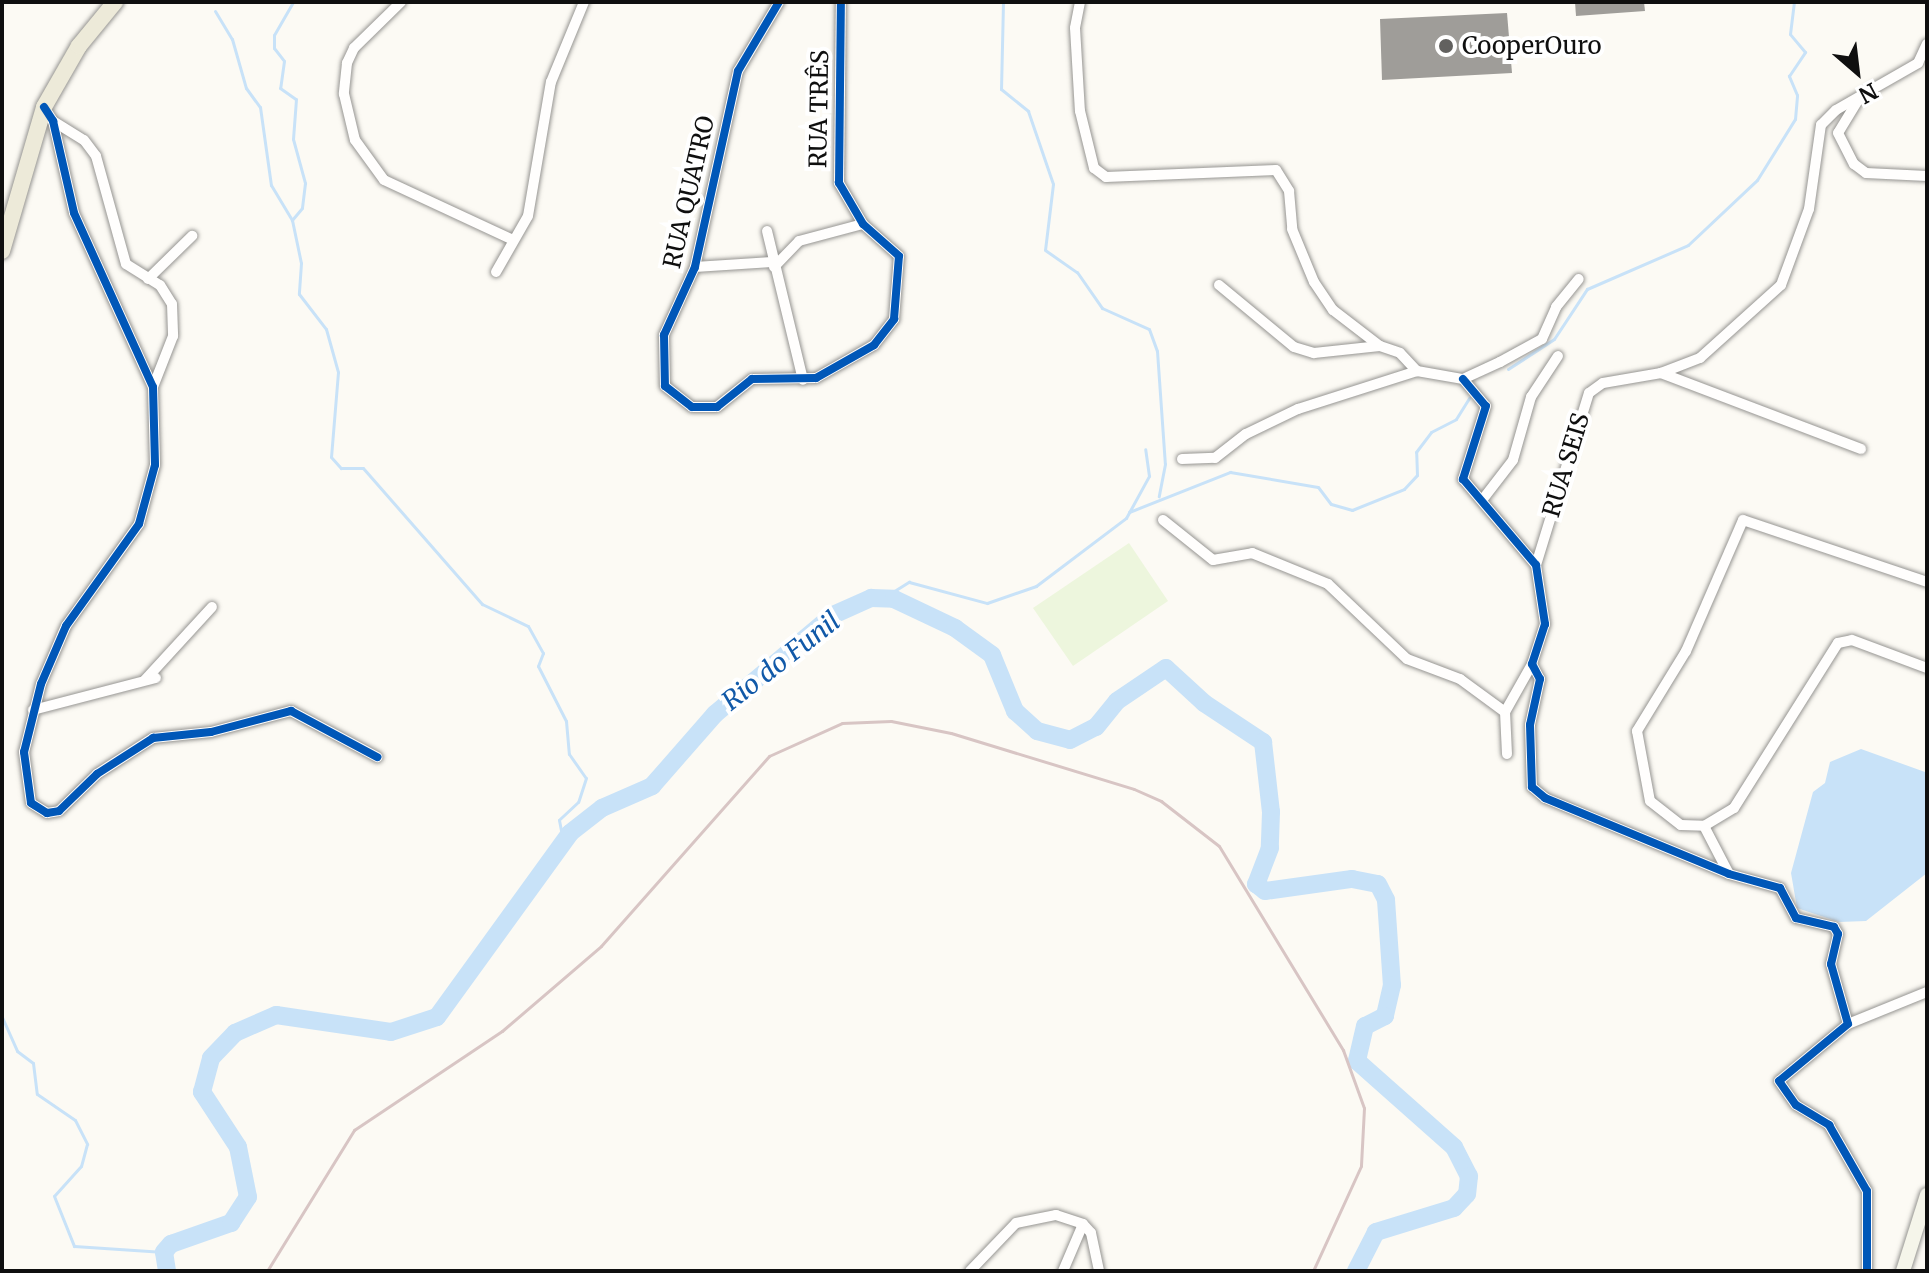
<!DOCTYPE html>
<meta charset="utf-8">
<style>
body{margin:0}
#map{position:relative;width:1929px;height:1273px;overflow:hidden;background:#fcfaf4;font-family:Merriweather,serif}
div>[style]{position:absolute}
.pitch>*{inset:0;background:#edf6dd}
.water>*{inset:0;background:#c8e2f8}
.stream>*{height:3px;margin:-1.5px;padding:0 1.5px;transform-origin:1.5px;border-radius:1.5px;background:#c8e2f8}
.river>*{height:18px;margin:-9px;padding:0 9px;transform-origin:9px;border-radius:9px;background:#c8e2f8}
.building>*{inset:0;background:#9f9d99}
.roads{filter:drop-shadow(0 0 2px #969592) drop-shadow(0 0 2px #969592)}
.street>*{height:10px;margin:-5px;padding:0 5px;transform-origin:5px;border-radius:5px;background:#fffefd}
.secondary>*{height:14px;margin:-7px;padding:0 7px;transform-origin:7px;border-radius:7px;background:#f5f5ea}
.primary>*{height:16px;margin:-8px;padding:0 8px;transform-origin:8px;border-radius:8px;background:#edead9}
.rail>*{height:3px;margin:-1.5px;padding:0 1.5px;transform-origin:1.5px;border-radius:1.5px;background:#d8c5c4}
.cycleway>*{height:8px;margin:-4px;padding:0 4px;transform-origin:4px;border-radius:4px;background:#0057b8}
.dots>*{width:22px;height:22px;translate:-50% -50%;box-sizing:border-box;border:4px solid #fff;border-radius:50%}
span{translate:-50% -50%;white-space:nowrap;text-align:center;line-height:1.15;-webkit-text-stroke:8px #fff;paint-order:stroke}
.poi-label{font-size:24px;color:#0f0f0f}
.left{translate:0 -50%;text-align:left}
.street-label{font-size:24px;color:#0f0f0f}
.water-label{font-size:26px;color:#1159a8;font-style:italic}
.frame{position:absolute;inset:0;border:4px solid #0f0f0f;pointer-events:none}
.north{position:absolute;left:1817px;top:32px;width:80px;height:80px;-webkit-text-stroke:6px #fff;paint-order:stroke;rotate:152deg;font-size:22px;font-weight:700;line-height:32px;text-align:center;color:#0f0f0f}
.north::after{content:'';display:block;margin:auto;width:28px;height:36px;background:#0f0f0f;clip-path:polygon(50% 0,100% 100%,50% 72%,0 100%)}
</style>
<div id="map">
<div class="pitch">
<i style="clip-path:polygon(1129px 543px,1168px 601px,1073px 666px,1033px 608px)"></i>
</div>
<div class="water">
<i style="clip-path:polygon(1861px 749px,1925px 772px,1927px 873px,1866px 921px,1839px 922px,1797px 908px,1791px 873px,1813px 792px,1825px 783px,1830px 762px)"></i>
</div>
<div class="stream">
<i style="left:293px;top:2px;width:38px;rotate:120deg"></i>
<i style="left:274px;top:35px;width:13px;rotate:90deg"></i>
<i style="left:274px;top:48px;width:16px;rotate:52deg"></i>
<i style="left:284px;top:61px;width:27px;rotate:98deg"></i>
<i style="left:280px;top:88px;width:19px;rotate:35deg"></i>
<i style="left:296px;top:99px;width:40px;rotate:94.3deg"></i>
<i style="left:293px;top:139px;width:46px;rotate:74.7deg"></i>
<i style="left:305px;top:183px;width:25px;rotate:97deg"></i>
<i style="left:302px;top:208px;width:16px;rotate:130deg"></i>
<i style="left:292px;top:220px;width:44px;rotate:78.2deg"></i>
<i style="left:301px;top:263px;width:31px;rotate:94deg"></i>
<i style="left:299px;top:294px;width:44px;rotate:52.4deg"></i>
<i style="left:326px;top:329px;width:45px;rotate:74.4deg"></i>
<i style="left:338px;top:372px;width:85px;rotate:94.7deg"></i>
<i style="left:331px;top:457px;width:15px;rotate:48deg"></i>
<i style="left:341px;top:468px;width:22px"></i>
<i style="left:363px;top:468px;width:181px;rotate:48.8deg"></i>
<i style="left:482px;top:604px;width:51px;rotate:25.6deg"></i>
<i style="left:528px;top:626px;width:31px;rotate:61deg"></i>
<i style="left:543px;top:653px;width:14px;rotate:111deg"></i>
<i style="left:538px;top:666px;width:62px;rotate:63deg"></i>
<i style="left:566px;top:721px;width:33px;rotate:85deg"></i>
<i style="left:569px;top:754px;width:29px;rotate:55deg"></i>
<i style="left:586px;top:778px;width:25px;rotate:108deg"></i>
<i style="left:578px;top:802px;width:26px;rotate:137deg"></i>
<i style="left:559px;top:820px;width:21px;rotate:79deg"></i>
<i style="left:1003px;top:2px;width:87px;rotate:91.3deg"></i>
<i style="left:1001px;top:89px;width:35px;rotate:39deg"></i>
<i style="left:1028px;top:111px;width:77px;rotate:71.1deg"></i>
<i style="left:1053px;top:184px;width:66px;rotate:96.9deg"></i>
<i style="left:1045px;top:250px;width:39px;rotate:35deg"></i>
<i style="left:1077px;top:272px;width:44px;rotate:55.2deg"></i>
<i style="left:1102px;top:308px;width:51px;rotate:24.1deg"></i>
<i style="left:1149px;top:329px;width:23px;rotate:70deg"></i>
<i style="left:1157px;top:351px;width:113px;rotate:86deg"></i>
<i style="left:1165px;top:464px;width:33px;rotate:101deg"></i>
<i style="left:215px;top:11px;width:33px;rotate:59deg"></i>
<i style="left:232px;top:39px;width:51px;rotate:74.1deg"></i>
<i style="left:246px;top:88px;width:24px;rotate:54deg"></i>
<i style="left:260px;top:107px;width:79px;rotate:82deg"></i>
<i style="left:271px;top:185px;width:39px;rotate:59deg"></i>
<i style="left:1508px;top:369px;width:55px;rotate:-33.1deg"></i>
<i style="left:1554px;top:339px;width:60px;rotate:-56.6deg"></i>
<i style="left:1587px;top:289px;width:110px;rotate:-23.5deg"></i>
<i style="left:1688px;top:245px;width:95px;rotate:-43.3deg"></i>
<i style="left:1757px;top:180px;width:72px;rotate:-58.1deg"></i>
<i style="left:1795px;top:119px;width:24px;rotate:-85deg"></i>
<i style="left:1797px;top:95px;width:21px;rotate:-113deg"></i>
<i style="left:1789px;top:76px;width:29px;rotate:-56deg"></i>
<i style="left:1805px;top:52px;width:23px;rotate:-130deg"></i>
<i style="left:1790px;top:34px;width:32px;rotate:-83deg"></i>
<i style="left:1129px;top:512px;width:109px;rotate:-21.6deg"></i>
<i style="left:1230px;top:472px;width:89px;rotate:9.7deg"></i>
<i style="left:1318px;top:487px;width:21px;rotate:53deg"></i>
<i style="left:1331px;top:504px;width:22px;rotate:16deg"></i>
<i style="left:1352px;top:510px;width:56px;rotate:-22deg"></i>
<i style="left:1404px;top:489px;width:19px;rotate:-47deg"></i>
<i style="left:1417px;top:475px;width:23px;rotate:-92deg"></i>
<i style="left:1416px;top:452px;width:25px;rotate:-53deg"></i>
<i style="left:1431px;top:432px;width:28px;rotate:-27deg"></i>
<i style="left:1456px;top:419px;width:25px;rotate:-58deg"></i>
<i style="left:883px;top:598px;width:31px;rotate:-32deg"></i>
<i style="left:909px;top:582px;width:81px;rotate:15.1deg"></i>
<i style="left:987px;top:603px;width:52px;rotate:-19.1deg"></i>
<i style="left:1036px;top:586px;width:113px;rotate:-37.1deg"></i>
<i style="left:1126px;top:518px;width:48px;rotate:-61.3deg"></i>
<i style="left:1149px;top:476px;width:27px;rotate:-98deg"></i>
<i style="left:2px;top:1017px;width:37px;rotate:66deg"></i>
<i style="left:17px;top:1051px;width:20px;rotate:37deg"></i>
<i style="left:33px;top:1063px;width:31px;rotate:83deg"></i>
<i style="left:37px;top:1094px;width:46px;rotate:34.4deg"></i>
<i style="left:75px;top:1120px;width:27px;rotate:63deg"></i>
<i style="left:87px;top:1144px;width:23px;rotate:105deg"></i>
<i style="left:81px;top:1166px;width:40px;rotate:132deg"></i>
<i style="left:54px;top:1196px;width:54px;rotate:68.2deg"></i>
<i style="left:74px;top:1246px;width:90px;rotate:3.8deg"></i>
</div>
<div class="river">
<i style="left:167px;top:1271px;width:19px;rotate:-99deg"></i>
<i style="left:164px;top:1252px;width:11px;rotate:-49deg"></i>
<i style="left:171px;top:1244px;width:64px;rotate:-19.3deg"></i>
<i style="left:231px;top:1223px;width:31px;rotate:-57deg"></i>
<i style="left:248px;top:1197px;width:51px;rotate:-101.3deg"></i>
<i style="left:238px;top:1147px;width:66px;rotate:-123.2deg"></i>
<i style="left:202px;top:1092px;width:35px;rotate:-75deg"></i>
<i style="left:211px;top:1058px;width:35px;rotate:-46deg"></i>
<i style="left:235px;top:1033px;width:45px;rotate:-23.7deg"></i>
<i style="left:276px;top:1015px;width:116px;rotate:8.4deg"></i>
<i style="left:391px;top:1032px;width:48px;rotate:-18.1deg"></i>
<i style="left:437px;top:1017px;width:227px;rotate:-54.1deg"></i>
<i style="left:570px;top:833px;width:41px;rotate:-38deg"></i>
<i style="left:602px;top:808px;width:55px;rotate:-23.7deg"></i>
<i style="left:652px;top:786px;width:96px;rotate:-48.8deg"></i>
<i style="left:715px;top:714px;width:154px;rotate:-40deg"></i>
<i style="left:833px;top:615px;width:42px;rotate:-24.1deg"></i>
<i style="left:871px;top:598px;width:23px;rotate:2deg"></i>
<i style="left:894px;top:599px;width:68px;rotate:25.4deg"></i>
<i style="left:955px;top:628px;width:46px;rotate:36.1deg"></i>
<i style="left:992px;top:655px;width:61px;rotate:67.7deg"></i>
<i style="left:1015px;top:711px;width:30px;rotate:42deg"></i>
<i style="left:1037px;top:731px;width:34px;rotate:15deg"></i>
<i style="left:1070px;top:740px;width:29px;rotate:-27deg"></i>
<i style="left:1096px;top:727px;width:33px;rotate:-51deg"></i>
<i style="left:1117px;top:701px;width:59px;rotate:-34deg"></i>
<i style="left:1166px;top:668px;width:52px;rotate:42.6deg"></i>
<i style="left:1204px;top:703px;width:71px;rotate:33.5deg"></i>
<i style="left:1263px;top:742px;width:70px;rotate:83.5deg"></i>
<i style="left:1271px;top:812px;width:36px;rotate:92deg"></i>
<i style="left:1270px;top:848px;width:39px;rotate:111deg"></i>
<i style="left:1256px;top:884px;width:11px;rotate:38deg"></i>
<i style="left:1265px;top:891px;width:88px;rotate:-7.9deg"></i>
<i style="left:1352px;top:879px;width:26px;rotate:11deg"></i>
<i style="left:1378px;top:884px;width:18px;rotate:63deg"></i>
<i style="left:1386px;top:900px;width:85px;rotate:86deg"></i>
<i style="left:1392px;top:985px;width:32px;rotate:103deg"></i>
<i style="left:1385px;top:1016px;width:22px;rotate:153deg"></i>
<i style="left:1365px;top:1026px;width:36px;rotate:103deg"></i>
<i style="left:1357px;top:1061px;width:130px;rotate:41.6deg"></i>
<i style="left:1454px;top:1147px;width:33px;rotate:63deg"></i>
<i style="left:1469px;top:1176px;width:18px;rotate:96deg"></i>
<i style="left:1467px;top:1194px;width:19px;rotate:133deg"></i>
<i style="left:1454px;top:1208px;width:82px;rotate:162.9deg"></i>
<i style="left:1376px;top:1232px;width:44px;rotate:117.1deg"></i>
</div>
<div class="building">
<i style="clip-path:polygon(1575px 2px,1644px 2px,1645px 11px,1576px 16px)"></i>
<i style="clip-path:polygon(1507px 13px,1512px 73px,1382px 80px,1380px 19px)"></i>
</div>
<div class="roads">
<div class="street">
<i style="left:401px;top:2px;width:66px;rotate:135.6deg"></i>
<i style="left:354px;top:48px;width:17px;rotate:115deg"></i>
<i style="left:347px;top:63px;width:31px;rotate:96deg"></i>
<i style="left:344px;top:94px;width:47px;rotate:76.6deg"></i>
<i style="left:355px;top:140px;width:49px;rotate:54.1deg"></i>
<i style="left:384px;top:180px;width:140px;rotate:24.9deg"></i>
<i style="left:779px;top:2px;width:80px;rotate:120.7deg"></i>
<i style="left:738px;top:71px;width:201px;rotate:102.4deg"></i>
<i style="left:695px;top:267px;width:75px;rotate:114.5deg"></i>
<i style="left:664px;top:335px;width:51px;rotate:88.9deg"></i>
<i style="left:665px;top:386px;width:34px;rotate:38deg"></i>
<i style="left:692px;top:407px;width:25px"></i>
<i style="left:717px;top:407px;width:45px;rotate:-38.7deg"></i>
<i style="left:752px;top:379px;width:64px;rotate:-0.9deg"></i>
<i style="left:816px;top:378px;width:67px;rotate:-29.6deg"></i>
<i style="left:874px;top:345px;width:33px;rotate:-52deg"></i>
<i style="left:894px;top:319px;width:63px;rotate:-85.5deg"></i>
<i style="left:899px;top:256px;width:48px;rotate:-138.4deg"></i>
<i style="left:863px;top:224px;width:48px;rotate:-120.3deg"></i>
<i style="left:839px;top:183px;width:181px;rotate:-89.4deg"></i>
<i style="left:1080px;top:2px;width:26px;rotate:101deg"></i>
<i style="left:1075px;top:28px;width:83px;rotate:86.6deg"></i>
<i style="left:1080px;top:111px;width:59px;rotate:76.2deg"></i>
<i style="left:1094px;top:168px;width:15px;rotate:37deg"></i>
<i style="left:1106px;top:177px;width:170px;rotate:-2.4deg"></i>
<i style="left:1276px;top:170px;width:25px;rotate:58deg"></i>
<i style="left:1289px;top:191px;width:38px;rotate:85deg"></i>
<i style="left:1292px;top:229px;width:57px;rotate:67.5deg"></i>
<i style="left:1314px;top:282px;width:34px;rotate:56deg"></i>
<i style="left:1333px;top:310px;width:59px;rotate:37.5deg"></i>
<i style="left:1860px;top:97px;width:42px;rotate:121.4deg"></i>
<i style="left:1838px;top:133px;width:35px;rotate:63deg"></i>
<i style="left:1854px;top:164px;width:15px;rotate:37deg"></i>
<i style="left:1866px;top:173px;width:61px;rotate:2.8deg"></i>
<i style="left:44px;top:107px;width:17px;rotate:57deg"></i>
<i style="left:53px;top:121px;width:94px;rotate:77.1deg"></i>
<i style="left:74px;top:213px;width:191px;rotate:65.6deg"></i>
<i style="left:153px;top:387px;width:78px;rotate:88.5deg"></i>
<i style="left:155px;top:465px;width:61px;rotate:105.2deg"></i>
<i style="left:139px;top:524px;width:125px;rotate:125.6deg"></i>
<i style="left:66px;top:626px;width:63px;rotate:113.3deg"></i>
<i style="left:41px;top:684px;width:70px;rotate:104deg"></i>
<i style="left:24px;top:752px;width:51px;rotate:82.2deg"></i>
<i style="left:31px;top:803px;width:19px;rotate:32deg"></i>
<i style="left:47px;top:813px;width:12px;rotate:-9deg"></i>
<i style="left:59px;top:811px;width:53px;rotate:-44.2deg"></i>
<i style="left:97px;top:774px;width:67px;rotate:-32.7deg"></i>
<i style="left:153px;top:738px;width:58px;rotate:-5.9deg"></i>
<i style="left:211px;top:732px;width:83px;rotate:-14.7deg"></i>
<i style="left:291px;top:711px;width:98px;rotate:28.1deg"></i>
<i style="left:53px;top:121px;width:36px;rotate:32deg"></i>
<i style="left:84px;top:140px;width:20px;rotate:53deg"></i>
<i style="left:96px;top:156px;width:112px;rotate:74.5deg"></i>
<i style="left:126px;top:264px;width:40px;rotate:32deg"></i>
<i style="left:160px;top:285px;width:22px;rotate:58deg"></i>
<i style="left:172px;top:304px;width:32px;rotate:88deg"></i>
<i style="left:173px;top:336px;width:55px;rotate:111.4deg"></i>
<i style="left:767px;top:231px;width:153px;rotate:76.4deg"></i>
<i style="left:695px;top:267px;width:77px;rotate:-3.7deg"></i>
<i style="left:774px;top:267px;width:36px;rotate:-46deg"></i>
<i style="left:799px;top:241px;width:66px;rotate:-14.9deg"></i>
<i style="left:496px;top:272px;width:64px;rotate:-60.3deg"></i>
<i style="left:528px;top:216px;width:136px;rotate:-80.3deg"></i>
<i style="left:551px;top:82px;width:87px;rotate:-67.6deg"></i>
<i style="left:148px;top:279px;width:62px;rotate:-44.3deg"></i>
<i style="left:1219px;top:285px;width:97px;rotate:39.6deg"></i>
<i style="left:1294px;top:347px;width:21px;rotate:17deg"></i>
<i style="left:1314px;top:353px;width:66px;rotate:-6.1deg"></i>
<i style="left:1380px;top:346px;width:21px;rotate:19deg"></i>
<i style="left:1400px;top:353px;width:25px;rotate:47deg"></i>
<i style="left:1661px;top:373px;width:214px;rotate:20.8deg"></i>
<i style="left:1463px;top:379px;width:35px;rotate:50deg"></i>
<i style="left:1486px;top:406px;width:77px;rotate:107.5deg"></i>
<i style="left:1463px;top:479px;width:113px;rotate:49.7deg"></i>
<i style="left:1536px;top:565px;width:60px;rotate:81.3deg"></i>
<i style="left:1545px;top:624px;width:42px;rotate:108deg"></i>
<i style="left:1532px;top:664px;width:17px;rotate:62deg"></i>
<i style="left:1540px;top:679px;width:47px;rotate:102.3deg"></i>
<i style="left:1530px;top:725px;width:62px;rotate:88.2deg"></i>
<i style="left:1532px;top:787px;width:17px;rotate:40deg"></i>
<i style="left:1545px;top:798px;width:199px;rotate:22.4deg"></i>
<i style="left:1729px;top:874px;width:53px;rotate:15.4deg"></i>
<i style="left:1780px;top:888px;width:34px;rotate:62deg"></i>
<i style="left:1796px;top:918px;width:39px;rotate:13deg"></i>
<i style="left:1834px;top:927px;width:8px;rotate:60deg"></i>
<i style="left:1838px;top:934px;width:31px;rotate:103deg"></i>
<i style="left:1831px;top:964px;width:62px;rotate:74.2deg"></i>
<i style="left:1848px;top:1024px;width:89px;rotate:140.4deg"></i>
<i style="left:1779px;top:1081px;width:29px;rotate:55deg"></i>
<i style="left:1796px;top:1105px;width:39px;rotate:31deg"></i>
<i style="left:1829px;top:1125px;width:76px;rotate:60.1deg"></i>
<i style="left:1867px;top:1191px;width:80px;rotate:90deg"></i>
<i style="left:1182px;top:459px;width:33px;rotate:-2deg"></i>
<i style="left:1215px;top:458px;width:39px;rotate:-38deg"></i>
<i style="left:1246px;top:434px;width:58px;rotate:-25.7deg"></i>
<i style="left:1298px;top:409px;width:125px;rotate:-17.7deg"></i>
<i style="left:1417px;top:371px;width:47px;rotate:9.9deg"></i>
<i style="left:1463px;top:379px;width:41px;rotate:-24.7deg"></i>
<i style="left:1500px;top:362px;width:48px;rotate:-28.7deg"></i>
<i style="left:1542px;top:339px;width:35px;rotate:-66deg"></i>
<i style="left:1556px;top:307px;width:36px;rotate:-51deg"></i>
<i style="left:1483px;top:499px;width:49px;rotate:-52.4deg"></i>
<i style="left:1513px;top:460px;width:66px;rotate:-74.1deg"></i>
<i style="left:1531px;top:397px;width:49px;rotate:-56.6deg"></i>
<i style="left:1163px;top:520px;width:64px;rotate:38.7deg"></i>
<i style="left:1213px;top:560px;width:40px;rotate:-10deg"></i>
<i style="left:1252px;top:553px;width:82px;rotate:22.2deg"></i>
<i style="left:1328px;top:584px;width:109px;rotate:43.5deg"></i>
<i style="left:1407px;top:659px;width:57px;rotate:20.7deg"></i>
<i style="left:1460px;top:679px;width:56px;rotate:36.3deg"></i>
<i style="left:1536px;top:565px;width:180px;rotate:-72.9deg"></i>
<i style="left:1589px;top:393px;width:17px;rotate:-36deg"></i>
<i style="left:1603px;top:383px;width:59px;rotate:-9.8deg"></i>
<i style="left:1661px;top:373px;width:42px;rotate:-21deg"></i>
<i style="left:1700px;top:358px;width:109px;rotate:-42deg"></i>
<i style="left:1781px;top:285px;width:81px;rotate:-69.8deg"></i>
<i style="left:1809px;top:209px;width:85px;rotate:-81.9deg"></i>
<i style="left:1821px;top:125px;width:21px;rotate:-45deg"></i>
<i style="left:1836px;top:110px;width:95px;rotate:-29.8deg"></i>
<i style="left:1918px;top:63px;width:21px;rotate:-65deg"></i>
<i style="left:1927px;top:582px;width:194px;rotate:-161.4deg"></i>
<i style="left:1743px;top:520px;width:143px;rotate:113.5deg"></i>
<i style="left:1686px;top:651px;width:94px;rotate:121.5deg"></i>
<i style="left:1637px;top:731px;width:71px;rotate:79.5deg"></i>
<i style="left:1650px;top:801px;width:39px;rotate:38deg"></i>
<i style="left:1681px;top:825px;width:23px;rotate:2deg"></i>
<i style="left:1704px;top:826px;width:35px;rotate:-31deg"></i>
<i style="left:1734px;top:808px;width:195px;rotate:-57.8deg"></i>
<i style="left:1838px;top:643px;width:14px;rotate:-12deg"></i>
<i style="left:1852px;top:640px;width:80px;rotate:20.5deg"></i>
<i style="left:145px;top:680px;width:99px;rotate:-47.5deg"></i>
<i style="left:33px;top:710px;width:127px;rotate:-14.6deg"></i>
<i style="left:1507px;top:754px;width:42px;rotate:-92.7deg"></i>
<i style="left:1505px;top:712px;width:55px;rotate:-60.6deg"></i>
<i style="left:1704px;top:826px;width:54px;rotate:62.5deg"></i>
<i style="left:1848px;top:1024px;width:85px;rotate:-22.1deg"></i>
<i style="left:970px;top:1271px;width:66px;rotate:-46.2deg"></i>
<i style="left:1016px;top:1223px;width:41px;rotate:-11.3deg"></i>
<i style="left:1056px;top:1215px;width:28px;rotate:18deg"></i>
<i style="left:1083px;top:1224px;width:12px;rotate:48deg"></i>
<i style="left:1091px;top:1233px;width:39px;rotate:78deg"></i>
<i style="left:1063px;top:1271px;width:51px;rotate:-66.9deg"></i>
</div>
<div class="secondary">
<i style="left:1903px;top:1271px;width:80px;rotate:-72.5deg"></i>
</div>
<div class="primary">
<i style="left:2px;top:251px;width:150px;rotate:-73.7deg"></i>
<i style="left:44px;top:107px;width:70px;rotate:-60.2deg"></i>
<i style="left:79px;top:46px;width:57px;rotate:-50.7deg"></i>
</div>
</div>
<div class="rail">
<i style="left:267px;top:1271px;width:166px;rotate:-58.3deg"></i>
<i style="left:354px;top:1130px;width:178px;rotate:-33.8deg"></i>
<i style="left:502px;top:1031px;width:130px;rotate:-40.6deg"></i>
<i style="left:601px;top:946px;width:254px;rotate:-48.5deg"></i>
<i style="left:769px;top:756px;width:80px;rotate:-24.3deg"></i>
<i style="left:842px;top:723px;width:49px;rotate:-2.3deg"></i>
<i style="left:891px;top:721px;width:61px;rotate:11.3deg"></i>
<i style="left:951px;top:733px;width:191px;rotate:17deg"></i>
<i style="left:1134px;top:789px;width:30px;rotate:24deg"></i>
<i style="left:1161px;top:801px;width:73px;rotate:37.8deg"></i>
<i style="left:1219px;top:846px;width:239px;rotate:58.7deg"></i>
<i style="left:1343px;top:1050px;width:62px;rotate:70.1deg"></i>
<i style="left:1364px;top:1108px;width:58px;rotate:93deg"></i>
<i style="left:1361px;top:1166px;width:115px;rotate:114.6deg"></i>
</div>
<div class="cycleway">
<i style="left:779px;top:2px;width:80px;rotate:120.7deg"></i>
<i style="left:738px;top:71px;width:201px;rotate:102.4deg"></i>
<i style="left:695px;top:267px;width:75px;rotate:114.5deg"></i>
<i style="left:664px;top:335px;width:51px;rotate:88.9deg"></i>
<i style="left:665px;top:386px;width:34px;rotate:38deg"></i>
<i style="left:692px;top:407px;width:25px"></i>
<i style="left:717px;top:407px;width:45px;rotate:-38.7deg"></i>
<i style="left:752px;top:379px;width:64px;rotate:-0.9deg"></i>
<i style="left:816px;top:378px;width:67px;rotate:-29.6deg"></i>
<i style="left:874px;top:345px;width:33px;rotate:-52deg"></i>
<i style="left:894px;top:319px;width:63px;rotate:-85.5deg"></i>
<i style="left:899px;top:256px;width:48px;rotate:-138.4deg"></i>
<i style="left:863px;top:224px;width:48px;rotate:-120.3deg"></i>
<i style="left:839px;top:183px;width:181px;rotate:-89.4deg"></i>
<i style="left:44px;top:107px;width:17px;rotate:57deg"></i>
<i style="left:53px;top:121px;width:94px;rotate:77.1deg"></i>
<i style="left:74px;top:213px;width:191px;rotate:65.6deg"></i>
<i style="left:153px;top:387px;width:78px;rotate:88.5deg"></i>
<i style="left:155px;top:465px;width:61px;rotate:105.2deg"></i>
<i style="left:139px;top:524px;width:125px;rotate:125.6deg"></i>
<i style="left:66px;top:626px;width:63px;rotate:113.3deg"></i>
<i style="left:41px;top:684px;width:70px;rotate:104deg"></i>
<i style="left:24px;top:752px;width:51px;rotate:82.2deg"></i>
<i style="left:31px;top:803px;width:19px;rotate:32deg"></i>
<i style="left:47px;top:813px;width:12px;rotate:-9deg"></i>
<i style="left:59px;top:811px;width:53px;rotate:-44.2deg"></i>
<i style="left:97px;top:774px;width:67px;rotate:-32.7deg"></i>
<i style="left:153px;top:738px;width:58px;rotate:-5.9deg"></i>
<i style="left:211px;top:732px;width:83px;rotate:-14.7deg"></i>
<i style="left:291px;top:711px;width:98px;rotate:28.1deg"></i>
<i style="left:1463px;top:379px;width:35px;rotate:50deg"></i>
<i style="left:1486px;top:406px;width:77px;rotate:107.5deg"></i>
<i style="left:1463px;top:479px;width:113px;rotate:49.7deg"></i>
<i style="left:1536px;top:565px;width:60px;rotate:81.3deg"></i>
<i style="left:1545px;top:624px;width:42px;rotate:108deg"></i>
<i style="left:1532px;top:664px;width:17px;rotate:62deg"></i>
<i style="left:1540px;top:679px;width:47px;rotate:102.3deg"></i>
<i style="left:1530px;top:725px;width:62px;rotate:88.2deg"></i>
<i style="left:1532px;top:787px;width:17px;rotate:40deg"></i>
<i style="left:1545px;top:798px;width:199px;rotate:22.4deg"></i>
<i style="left:1729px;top:874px;width:53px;rotate:15.4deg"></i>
<i style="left:1780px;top:888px;width:34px;rotate:62deg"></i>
<i style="left:1796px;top:918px;width:39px;rotate:13deg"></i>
<i style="left:1834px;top:927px;width:8px;rotate:60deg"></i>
<i style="left:1838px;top:934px;width:31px;rotate:103deg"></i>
<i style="left:1831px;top:964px;width:62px;rotate:74.2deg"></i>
<i style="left:1848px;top:1024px;width:89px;rotate:140.4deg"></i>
<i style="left:1779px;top:1081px;width:29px;rotate:55deg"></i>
<i style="left:1796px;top:1105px;width:39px;rotate:31deg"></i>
<i style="left:1829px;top:1125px;width:76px;rotate:60.1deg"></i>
<i style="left:1867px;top:1191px;width:80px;rotate:90deg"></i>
</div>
<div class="dots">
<i style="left:1446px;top:46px;background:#62615f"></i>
</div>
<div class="poi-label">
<span class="left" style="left:1462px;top:46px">CooperOuro</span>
</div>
<div class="street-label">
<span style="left:819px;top:109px;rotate:-89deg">RUA TRÊS</span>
<span style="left:689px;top:192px;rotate:-77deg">RUA QUATRO</span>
<span style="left:1566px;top:465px;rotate:-73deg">RUA SEIS</span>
</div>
<div class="water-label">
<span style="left:781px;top:661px;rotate:-38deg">Rio do Funil</span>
</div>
<div class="frame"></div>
<div class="north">N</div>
</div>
